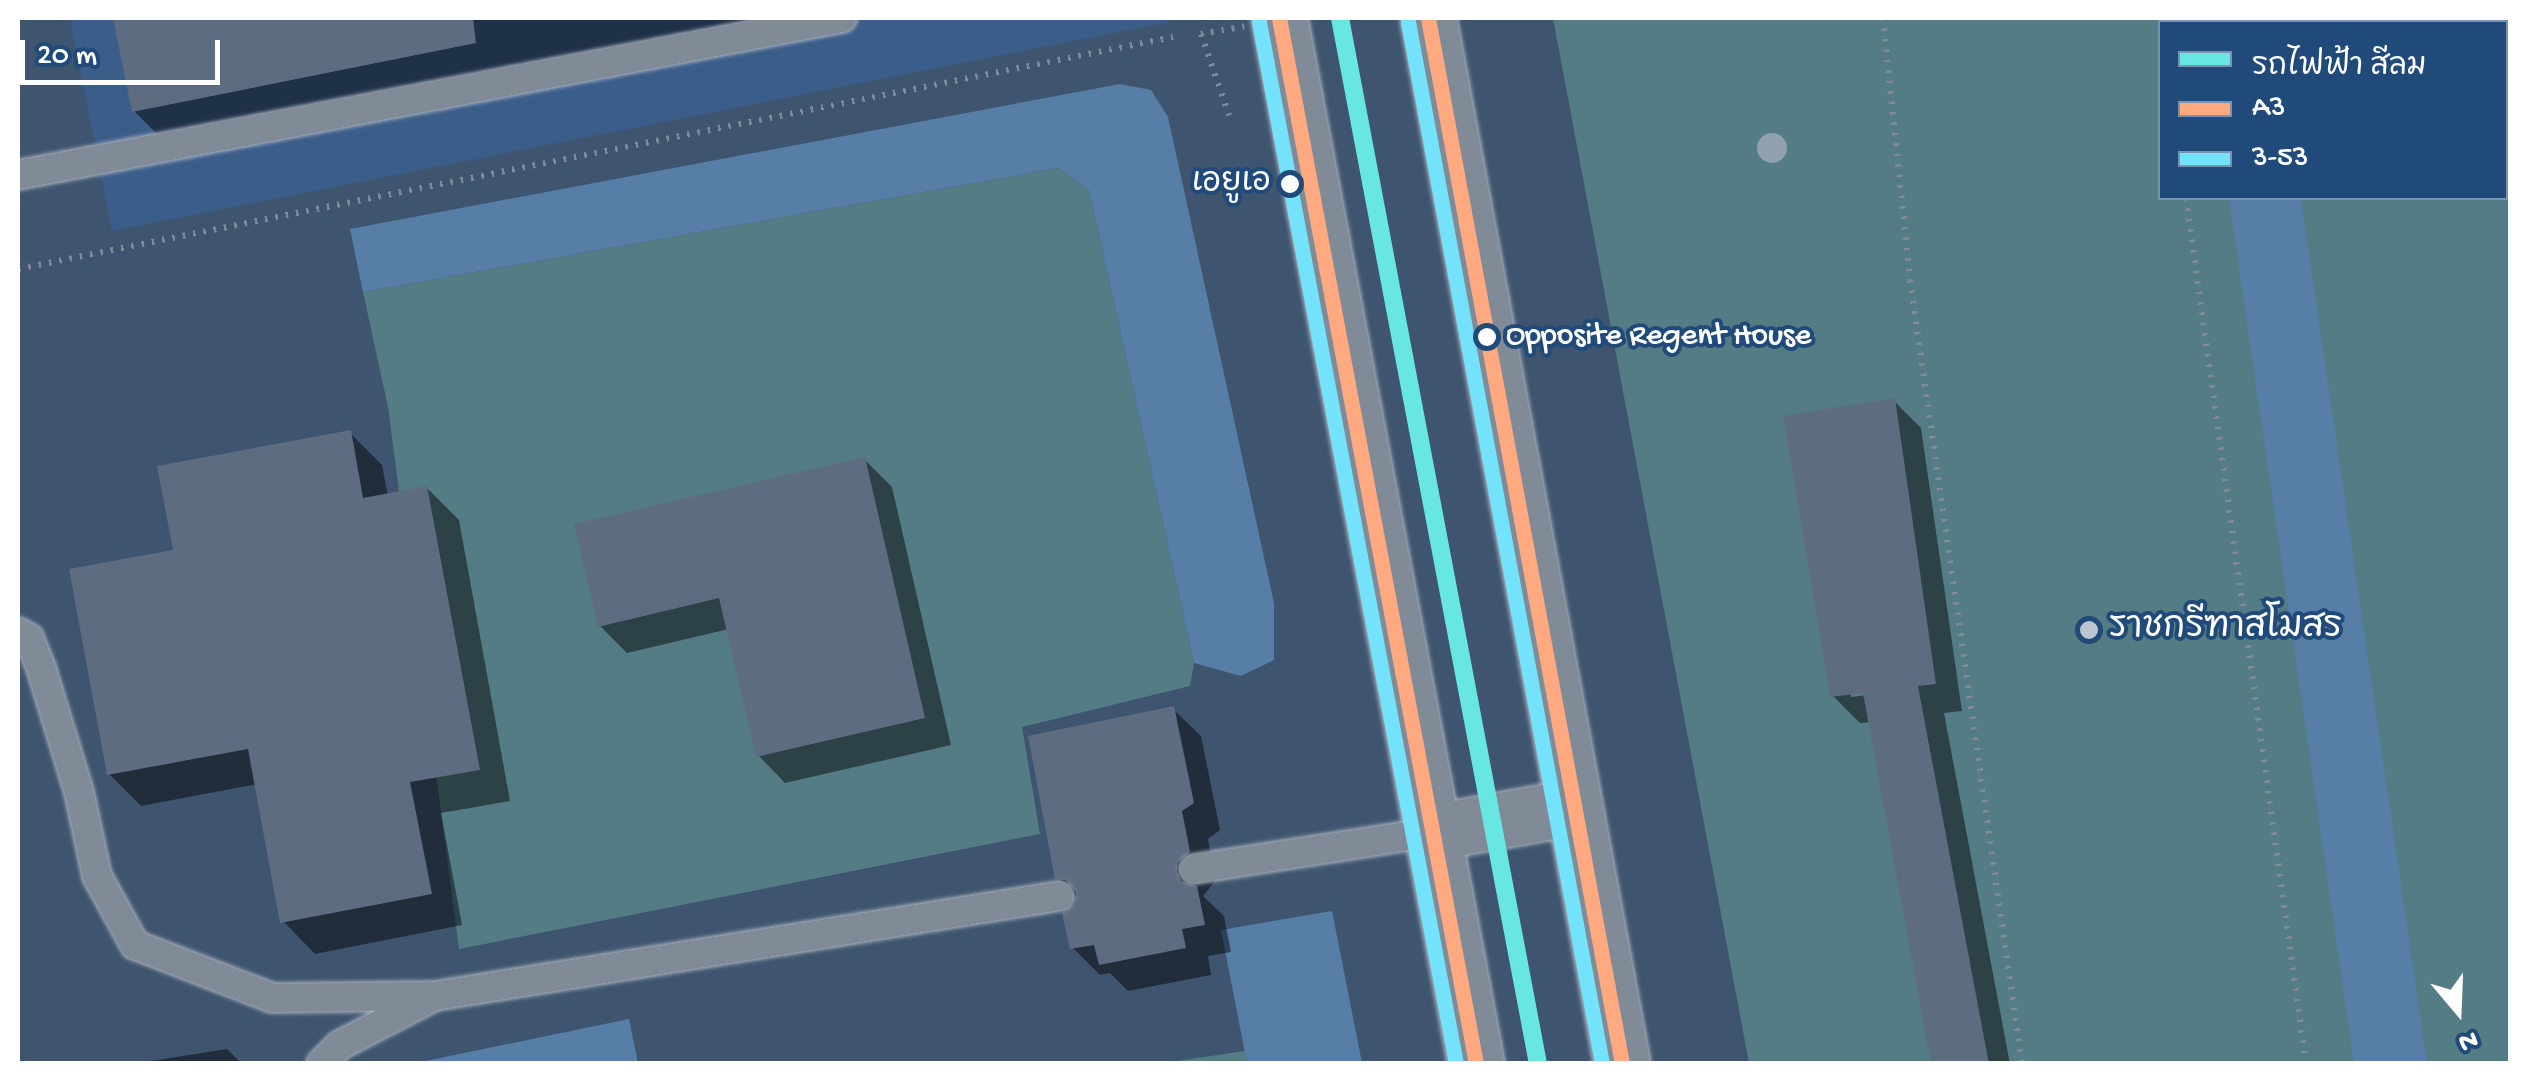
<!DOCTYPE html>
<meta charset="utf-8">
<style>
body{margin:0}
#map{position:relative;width:2528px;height:1081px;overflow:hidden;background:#3f556f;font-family:"Gochi Hand","Playpen Sans Thai",sans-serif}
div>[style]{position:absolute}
.built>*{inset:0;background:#3b5d8a}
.green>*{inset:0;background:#547c85}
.water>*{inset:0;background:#577ea7}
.shadow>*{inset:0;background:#0007}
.building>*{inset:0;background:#5d6c81}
.path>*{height:6px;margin-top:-3px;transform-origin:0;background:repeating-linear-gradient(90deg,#808a96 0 2.5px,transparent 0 10.5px)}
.roads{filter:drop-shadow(0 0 2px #a9b2be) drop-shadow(0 0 2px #a9b2be)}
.service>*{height:28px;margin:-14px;padding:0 14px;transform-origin:14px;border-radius:14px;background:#818b97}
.secondary>*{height:55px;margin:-27.5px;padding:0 27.5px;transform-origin:27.5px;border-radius:27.5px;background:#818b97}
.path-bridge>*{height:6px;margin-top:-3px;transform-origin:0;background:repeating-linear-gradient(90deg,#808a96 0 2.5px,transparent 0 10.5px)}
.bus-1>*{height:15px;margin:-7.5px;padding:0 7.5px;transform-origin:7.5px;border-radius:7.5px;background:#ffa980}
.bus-2>*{height:15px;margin:-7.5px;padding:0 7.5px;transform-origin:7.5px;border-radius:7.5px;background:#73e2fa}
.metro-1>*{height:18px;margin:-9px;padding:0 9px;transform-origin:9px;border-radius:9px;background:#67e6e2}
.trees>*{width:30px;height:30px;margin:-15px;border-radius:50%;background:#92a1ae}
.dots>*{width:28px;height:28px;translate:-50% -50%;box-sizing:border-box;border:5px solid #1f4a7a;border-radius:50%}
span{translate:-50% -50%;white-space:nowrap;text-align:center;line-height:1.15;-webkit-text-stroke:8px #1f4a7a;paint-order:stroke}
.bus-label{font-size:32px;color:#fff}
.right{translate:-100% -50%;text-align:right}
.left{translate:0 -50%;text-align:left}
.poi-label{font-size:35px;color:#fff}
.frame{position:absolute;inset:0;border:20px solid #fff;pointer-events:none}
.legend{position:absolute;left:2158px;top:20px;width:350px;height:180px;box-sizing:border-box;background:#1f4a7a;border:2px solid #7992af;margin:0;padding:12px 18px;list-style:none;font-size:30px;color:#fff}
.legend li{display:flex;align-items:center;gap:20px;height:50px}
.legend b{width:50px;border:2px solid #7992af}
.north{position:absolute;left:2408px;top:961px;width:100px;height:100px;-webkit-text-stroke:8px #1f4a7a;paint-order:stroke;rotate:161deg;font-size:28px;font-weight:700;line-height:40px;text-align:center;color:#fff}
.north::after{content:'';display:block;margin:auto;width:35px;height:45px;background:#fff;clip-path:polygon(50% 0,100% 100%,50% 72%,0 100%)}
.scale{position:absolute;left:20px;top:40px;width:200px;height:45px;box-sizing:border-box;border:5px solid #fff;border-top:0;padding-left:12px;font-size:30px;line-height:35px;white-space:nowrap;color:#fff;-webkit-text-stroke:8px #1f4a7a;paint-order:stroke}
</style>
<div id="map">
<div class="built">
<i style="clip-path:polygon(70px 18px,1169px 18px,1170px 22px,112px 231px)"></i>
</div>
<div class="green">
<i style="clip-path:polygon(evenodd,1553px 18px,2510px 18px,2510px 1063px,1749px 1063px,1553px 18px,2160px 22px,2506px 22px,2506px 198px,2160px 198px,2160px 22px)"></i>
<i style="clip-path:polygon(1058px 168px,1089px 190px,1194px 663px,1190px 686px,1022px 727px,1040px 834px,459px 949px,388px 407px,363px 292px)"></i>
<i style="clip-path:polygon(1245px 1051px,1247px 1063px,1156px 1064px)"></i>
</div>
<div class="water">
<i style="clip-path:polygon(1120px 84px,1151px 90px,1168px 117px,1274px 603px,1274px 660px,1241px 676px,1194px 663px,1089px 190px,1058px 168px,363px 292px,350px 229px)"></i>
<i style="clip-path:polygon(2229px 198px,2301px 198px,2427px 1063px,2354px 1063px)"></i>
<i style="clip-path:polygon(1332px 911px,1362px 1063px,1247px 1063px,1221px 930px)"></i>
<i style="clip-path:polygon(629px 1019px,638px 1063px,416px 1063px)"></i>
</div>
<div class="shadow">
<i style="clip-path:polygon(115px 18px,789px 18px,166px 143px,134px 111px)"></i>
<i style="clip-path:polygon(evenodd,1894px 401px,1921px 428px,1962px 711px,1944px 713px,2010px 1064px,1933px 1064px,1871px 722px,1860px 723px,1833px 696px,1894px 401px,1851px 692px,1876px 694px,1851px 697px,1851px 692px)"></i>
<i style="clip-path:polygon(350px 433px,382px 465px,388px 496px,427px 488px,459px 520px,510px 801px,441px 813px,462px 925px,315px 954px,283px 921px,257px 784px,141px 806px,109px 774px,175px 552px)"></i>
<i style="clip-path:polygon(864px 459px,892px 487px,951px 745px,785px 783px,758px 755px,729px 629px,627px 653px,600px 626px)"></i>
<i style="clip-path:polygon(1173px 709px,1201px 736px,1220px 830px,1208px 839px,1216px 880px,1203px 896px,1224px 916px,1231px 952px,1208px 956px,1211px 975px,1128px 991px,1110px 973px,1100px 975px,1073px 948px,1078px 898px,1058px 878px)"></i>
<i style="clip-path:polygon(227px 1049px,242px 1064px,132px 1064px)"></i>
</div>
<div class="building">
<i style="clip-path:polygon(113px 18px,473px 18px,476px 43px,132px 112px)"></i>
<i style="clip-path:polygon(1895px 398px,1936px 684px,1918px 686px,1989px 1064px,1931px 1064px,1863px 693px,1830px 697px,1783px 416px)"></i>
<i style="clip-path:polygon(351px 430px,363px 498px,427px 486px,480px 770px,410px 782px,432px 894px,280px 923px,248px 749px,107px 775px,69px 569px,173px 550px,157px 466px)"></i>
<i style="clip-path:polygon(865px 457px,925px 718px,756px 757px,719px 598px,598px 627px,574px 524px)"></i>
<i style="clip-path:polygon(1174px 706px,1194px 803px,1182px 811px,1190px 852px,1178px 862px,1177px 871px,1181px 881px,1197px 886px,1205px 925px,1182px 929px,1186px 948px,1099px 965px,1094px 945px,1070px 949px,1062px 913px,1075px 903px,1076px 892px,1066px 880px,1055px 879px,1028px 736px)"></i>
</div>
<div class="path">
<i style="left:1883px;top:18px;width:263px;rotate:84.1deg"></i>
<i style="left:1910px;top:280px;width:792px;rotate:81.87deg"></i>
<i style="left:2161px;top:18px;width:4px;rotate:76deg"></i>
<i style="left:1201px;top:34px;width:86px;rotate:70.9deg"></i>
<i style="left:2186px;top:198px;width:874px;rotate:82.11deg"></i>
<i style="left:18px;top:269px;width:1178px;rotate:-11.36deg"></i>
</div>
<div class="roads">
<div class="service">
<i style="left:18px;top:175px;width:839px;rotate:-10.79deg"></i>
<i style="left:18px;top:632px;width:13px;rotate:29deg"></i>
<i style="left:29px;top:638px;width:35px;rotate:68deg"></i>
<i style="left:42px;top:671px;width:127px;rotate:73deg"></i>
<i style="left:79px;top:792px;width:86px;rotate:77.9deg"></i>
<i style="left:97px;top:876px;width:79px;rotate:61.2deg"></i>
<i style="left:135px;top:945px;width:147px;rotate:21.1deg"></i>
<i style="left:272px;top:998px;width:156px;rotate:-0.7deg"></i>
<i style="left:1194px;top:869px;width:242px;rotate:-8.8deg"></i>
<i style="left:321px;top:1064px;width:27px;rotate:-45deg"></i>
<i style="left:340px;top:1045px;width:107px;rotate:-27.3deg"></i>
<i style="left:435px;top:996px;width:632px;rotate:-9.1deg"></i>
</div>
<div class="secondary">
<i style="left:1279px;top:18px;width:1064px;rotate:79.33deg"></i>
<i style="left:1428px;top:18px;width:1064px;rotate:79.49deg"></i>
<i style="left:1433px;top:832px;width:143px;rotate:-10.1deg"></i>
</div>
</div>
<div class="path-bridge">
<i style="left:1201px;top:34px;width:92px;rotate:-10deg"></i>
</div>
<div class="bus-1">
<i style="left:1279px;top:18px;width:1064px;rotate:79.33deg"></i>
<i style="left:1428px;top:18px;width:1064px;rotate:79.49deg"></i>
</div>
<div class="bus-2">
<i style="left:1259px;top:22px;width:1060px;rotate:79.29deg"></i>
<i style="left:1408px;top:22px;width:1060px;rotate:79.45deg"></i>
</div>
<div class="metro-1">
<i style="left:1340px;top:18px;width:1065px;rotate:79.28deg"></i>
</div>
<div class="trees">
<i style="left:1772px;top:148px"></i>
</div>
<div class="dots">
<i style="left:1290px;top:184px;background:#fff"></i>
<i style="left:1487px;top:337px;background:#fff"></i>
<i style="left:2089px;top:630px;background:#bcc4cd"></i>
</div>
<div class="bus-label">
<span class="right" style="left:1271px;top:184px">เอยูเอ</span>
<span class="left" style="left:1506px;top:337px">Opposite Regent House</span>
</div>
<div class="poi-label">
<span class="left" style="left:2109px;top:630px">ราชกรีฑาสโมสร</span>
</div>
<div class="frame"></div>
<ul class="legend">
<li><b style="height:12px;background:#67e6e2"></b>รถไฟฟ้า สีลม</li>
<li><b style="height:12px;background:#ffa980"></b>A3</li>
<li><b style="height:12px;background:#73e2fa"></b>3-53</li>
</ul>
<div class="north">N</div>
<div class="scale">20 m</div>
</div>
